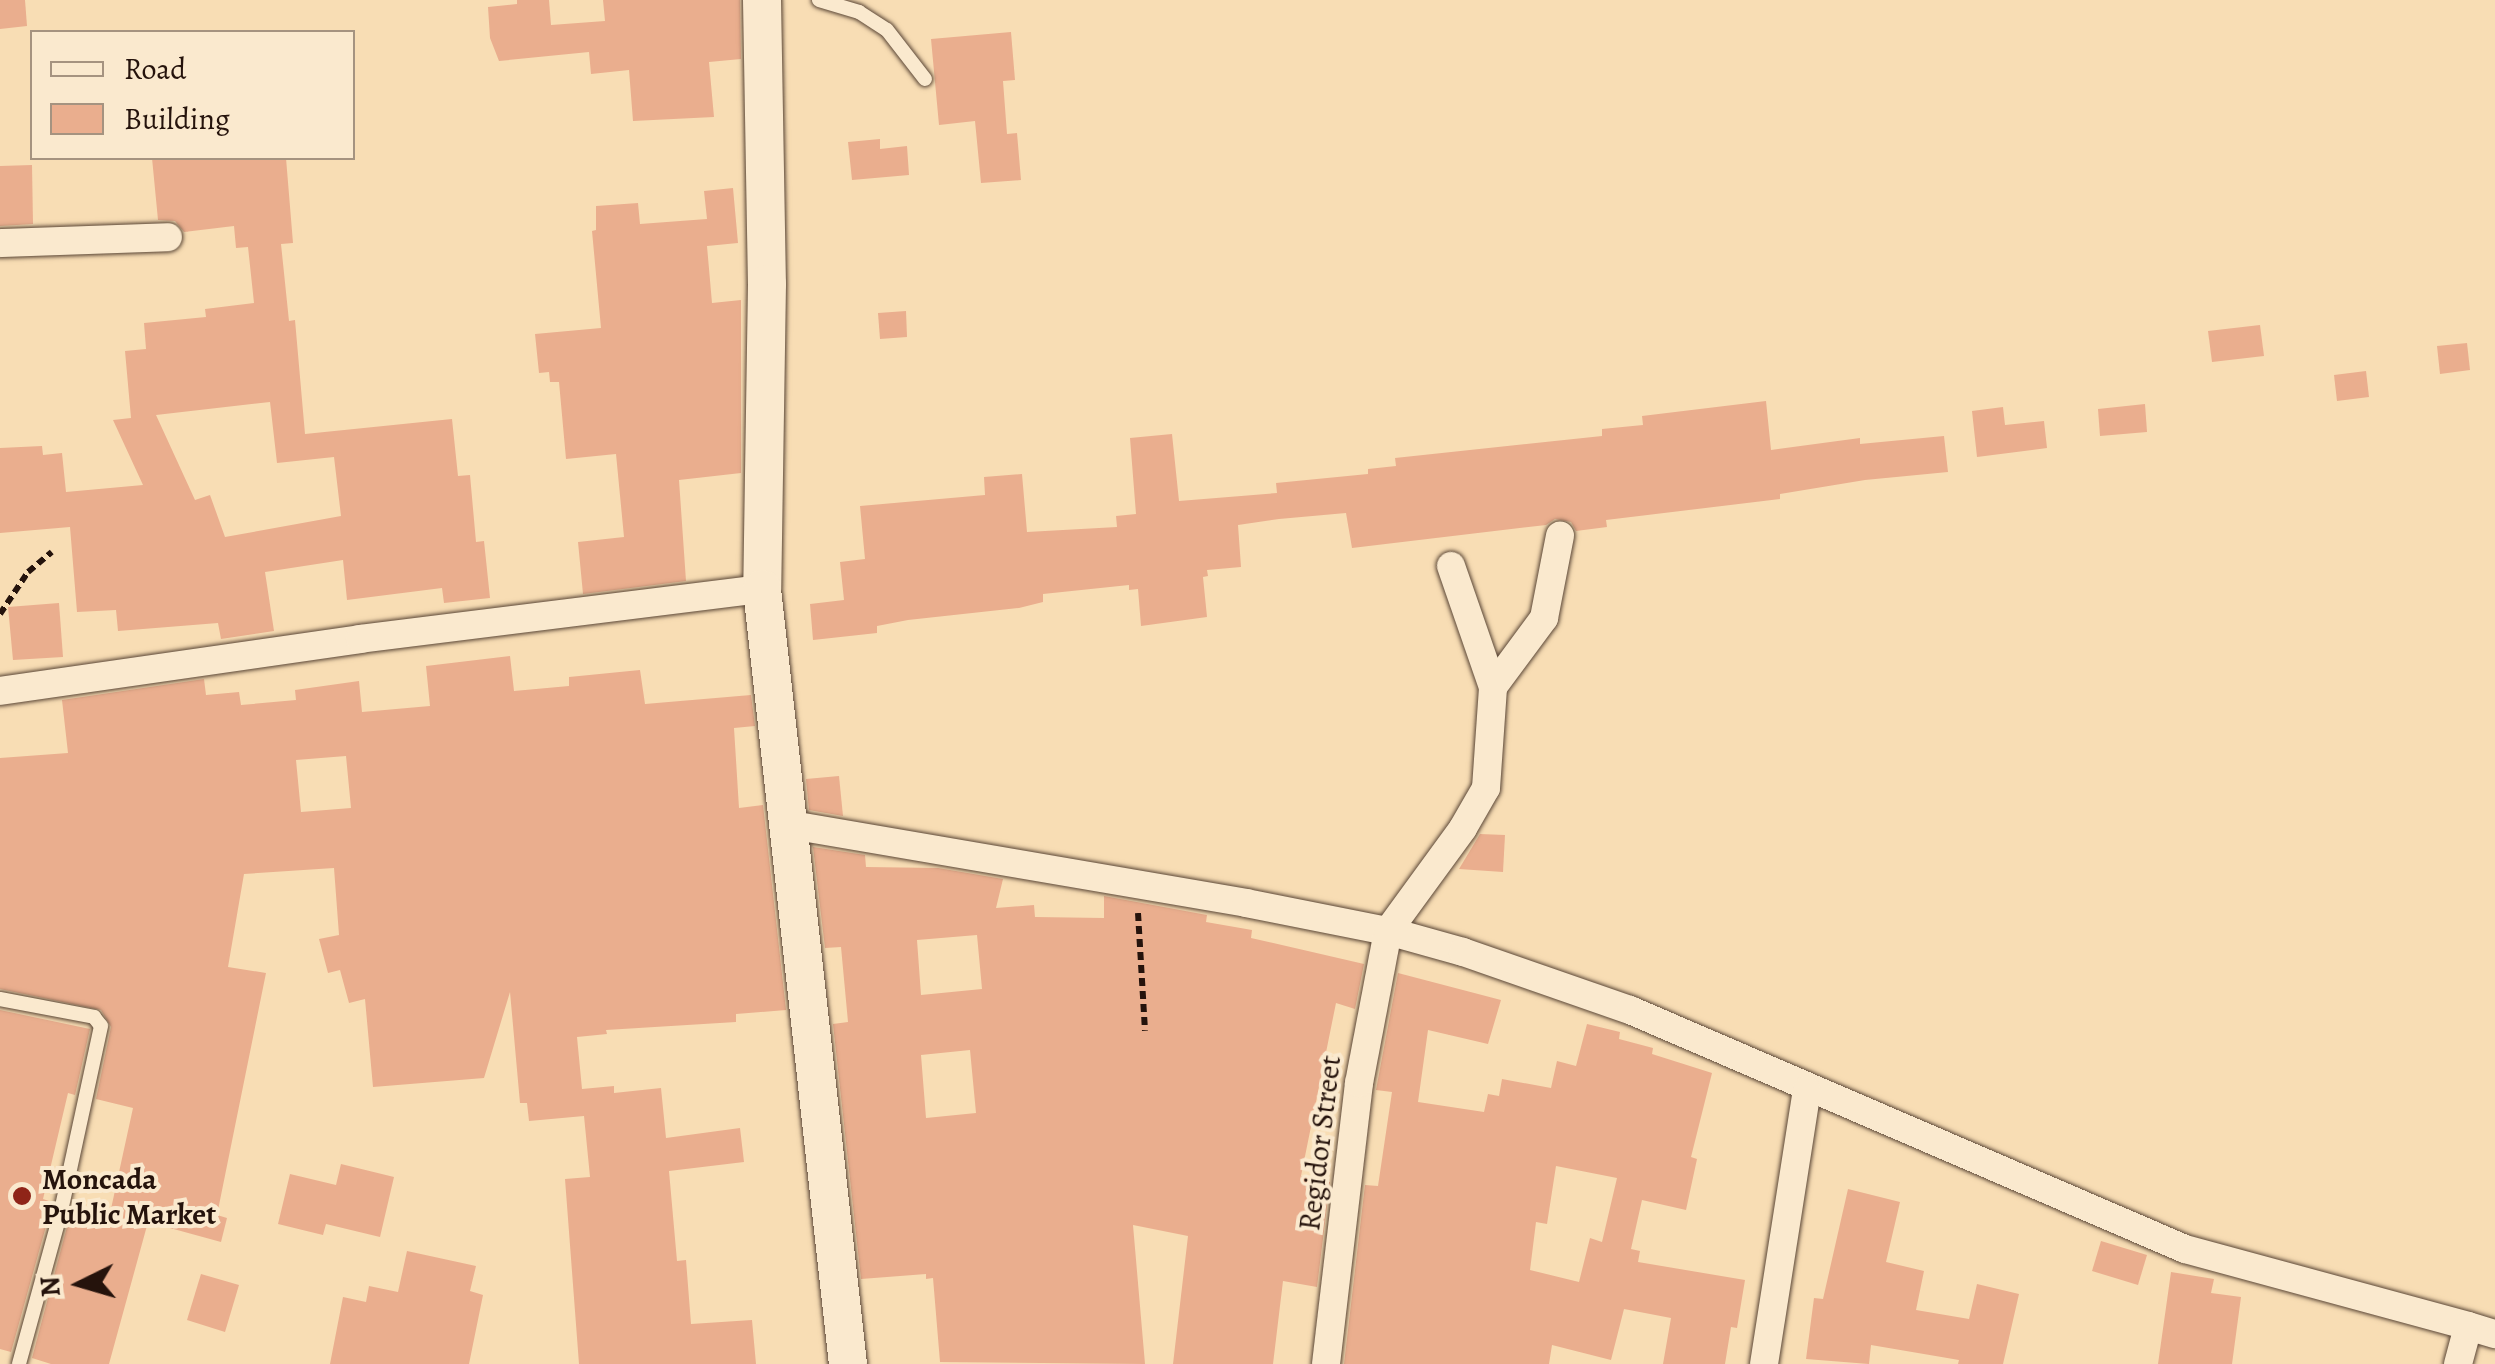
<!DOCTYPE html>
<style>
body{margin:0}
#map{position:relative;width:2495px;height:1364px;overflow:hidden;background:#f8ddb4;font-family:Alegreya,serif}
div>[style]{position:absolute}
.building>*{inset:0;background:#eaae8e}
.path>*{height:6px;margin-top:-3px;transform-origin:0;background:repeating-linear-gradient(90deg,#25130c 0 8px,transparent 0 13px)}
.roads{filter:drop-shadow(0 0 2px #5a4636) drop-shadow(0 0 2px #5a4636)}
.lane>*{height:14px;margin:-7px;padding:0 7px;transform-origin:7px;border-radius:7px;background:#fae9ce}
.street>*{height:28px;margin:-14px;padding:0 14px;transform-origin:14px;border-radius:14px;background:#fae9ce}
.secondary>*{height:38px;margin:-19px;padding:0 19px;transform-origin:19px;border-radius:19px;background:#fae9ce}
.dots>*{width:28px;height:28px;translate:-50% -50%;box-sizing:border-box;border:5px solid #fae9ce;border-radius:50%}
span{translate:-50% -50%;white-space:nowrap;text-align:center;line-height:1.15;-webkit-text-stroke:8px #fae9ce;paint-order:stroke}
.street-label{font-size:30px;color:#25130c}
.poi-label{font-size:30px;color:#25130c;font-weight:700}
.left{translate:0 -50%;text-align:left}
.legend{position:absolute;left:30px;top:30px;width:325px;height:130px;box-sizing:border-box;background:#fae9ce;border:2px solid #a59380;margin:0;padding:12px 18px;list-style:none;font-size:30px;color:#25130c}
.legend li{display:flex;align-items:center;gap:20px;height:50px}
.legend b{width:50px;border:2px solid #a59380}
.north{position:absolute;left:30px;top:1234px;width:100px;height:100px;-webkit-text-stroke:8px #fae9ce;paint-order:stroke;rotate:265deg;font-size:28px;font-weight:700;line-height:40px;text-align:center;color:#25130c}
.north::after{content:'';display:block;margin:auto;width:35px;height:45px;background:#25130c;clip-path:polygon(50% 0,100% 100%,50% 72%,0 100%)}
</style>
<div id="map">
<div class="building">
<i style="clip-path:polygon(0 0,25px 0,27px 26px,0 29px)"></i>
<i style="clip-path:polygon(517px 0,549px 0,551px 25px,605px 21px,603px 0,740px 0,741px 59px,709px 62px,714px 117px,633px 121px,629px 70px,591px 74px,589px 52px,499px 61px,490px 38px,488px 7px,517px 4px)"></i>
<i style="clip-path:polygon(1011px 32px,1015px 80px,1003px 81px,1007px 134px,1017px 133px,1021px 180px,981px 183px,975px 121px,939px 125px,931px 39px)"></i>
<i style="clip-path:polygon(880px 139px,880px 149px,907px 146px,909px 175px,852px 180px,848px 142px)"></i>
<i style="clip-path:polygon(evenodd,152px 158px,286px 158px,293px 243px,281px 244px,289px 321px,295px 320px,305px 434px,452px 419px,458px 476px,470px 475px,476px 542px,484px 541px,490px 598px,444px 603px,442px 588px,347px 600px,343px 560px,265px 572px,274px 631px,221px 639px,218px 623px,118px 631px,116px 610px,77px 612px,70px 527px,0 533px,0 448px,42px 446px,43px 455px,62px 453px,66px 492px,143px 485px,113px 420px,131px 418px,125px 351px,146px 349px,144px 323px,206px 317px,205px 309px,254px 303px,248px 247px,236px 248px,234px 226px,184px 232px,175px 221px,158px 220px,152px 158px,270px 402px,277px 463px,334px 457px,341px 516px,225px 537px,210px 495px,195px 500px,156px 415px,270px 402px)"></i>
<i style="clip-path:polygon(32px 165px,33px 224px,0 226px,0 166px)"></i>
<i style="clip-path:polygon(733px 188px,738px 243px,707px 246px,712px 303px,741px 300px,741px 473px,679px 480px,686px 581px,583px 594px,578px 542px,624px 537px,616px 454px,566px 459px,559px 382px,550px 382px,549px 372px,539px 373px,535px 334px,601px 328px,592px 231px,596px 230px,596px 206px,638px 203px,640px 224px,707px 219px,704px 191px)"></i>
<i style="clip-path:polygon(906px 311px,907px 337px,880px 339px,878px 313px)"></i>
<i style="clip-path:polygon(2260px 325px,2264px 356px,2212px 362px,2208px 331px)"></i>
<i style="clip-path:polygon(2467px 343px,2470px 370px,2440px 374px,2437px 346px)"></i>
<i style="clip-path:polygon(2366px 371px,2369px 397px,2337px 401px,2334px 375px)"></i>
<i style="clip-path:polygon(1766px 401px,1771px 450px,1860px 438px,1860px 444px,1944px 436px,1948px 472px,1865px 480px,1780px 494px,1780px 499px,1606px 520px,1607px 527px,1576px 531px,1571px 522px,1555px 519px,1546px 525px,1352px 548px,1346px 513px,1279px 519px,1238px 525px,1241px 567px,1207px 570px,1208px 576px,1203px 577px,1207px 617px,1141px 626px,1138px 589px,1129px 590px,1129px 585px,1043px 594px,1043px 602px,1019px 608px,908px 620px,877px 626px,877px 633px,813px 640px,810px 604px,844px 600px,840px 562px,865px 559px,860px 506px,985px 495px,984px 477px,1022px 474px,1027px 532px,1117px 527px,1116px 516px,1136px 514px,1130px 438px,1172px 434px,1179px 501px,1277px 493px,1276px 483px,1368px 474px,1368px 469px,1396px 466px,1395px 458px,1602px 436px,1602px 429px,1643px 425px,1642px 416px)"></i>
<i style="clip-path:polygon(2145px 404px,2147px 432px,2100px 436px,2098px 409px)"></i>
<i style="clip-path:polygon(2003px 407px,2005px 425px,2044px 421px,2047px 448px,1977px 457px,1972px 411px)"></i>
<i style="clip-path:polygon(59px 603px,63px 657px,13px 660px,8px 607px)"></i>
<i style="clip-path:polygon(evenodd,510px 656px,514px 691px,569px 686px,569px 677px,640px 670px,645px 704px,751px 695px,755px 726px,734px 728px,739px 808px,763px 805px,786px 1010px,736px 1014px,736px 1022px,606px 1030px,607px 1034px,577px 1037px,582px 1089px,614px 1086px,614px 1093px,661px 1088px,666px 1138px,740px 1128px,744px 1162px,669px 1171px,677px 1261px,686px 1260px,691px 1324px,752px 1320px,756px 1364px,579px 1364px,565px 1179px,590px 1177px,584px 1116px,529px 1121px,527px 1103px,520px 1103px,510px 992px,484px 1078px,373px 1087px,365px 999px,349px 1003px,340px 970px,328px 973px,319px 939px,339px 935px,334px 868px,244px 874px,228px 967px,266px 973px,217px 1215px,227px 1218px,221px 1242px,148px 1222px,109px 1364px,51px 1364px,32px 1358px,72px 1208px,109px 1218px,133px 1108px,96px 1099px,111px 1027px,101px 1010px,0 989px,0 758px,68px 753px,62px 700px,204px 679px,206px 695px,239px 692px,241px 705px,296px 700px,295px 690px,359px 681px,362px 712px,430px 706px,426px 666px,510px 656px,346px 756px,351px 808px,301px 812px,296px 760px,346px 756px)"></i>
<i style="clip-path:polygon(839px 776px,843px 816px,809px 810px,806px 779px)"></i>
<i style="clip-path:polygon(1480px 834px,1505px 835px,1503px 872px,1459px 869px)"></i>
<i style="clip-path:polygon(evenodd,813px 847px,865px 855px,866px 867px,938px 868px,1003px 879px,996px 908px,1034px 905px,1035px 917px,1104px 918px,1104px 896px,1207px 915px,1206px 922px,1252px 930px,1251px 938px,1364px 964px,1355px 1009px,1336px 1003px,1301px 1176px,1330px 1182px,1317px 1287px,1283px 1281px,1273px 1364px,1173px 1364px,1188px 1236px,1133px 1225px,1145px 1364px,940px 1362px,933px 1278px,926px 1279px,926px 1274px,861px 1279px,833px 1024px,848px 1022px,841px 947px,825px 948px,813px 847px,977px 935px,982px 989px,921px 995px,917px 940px,977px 935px,813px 847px,970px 1050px,976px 1113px,926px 1118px,921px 1055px,970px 1050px)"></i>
<i style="clip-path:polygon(evenodd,1398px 973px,1501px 1000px,1488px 1044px,1428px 1030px,1418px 1102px,1484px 1112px,1488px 1094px,1499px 1096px,1502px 1079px,1551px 1088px,1557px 1061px,1576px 1066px,1587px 1024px,1620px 1032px,1619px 1039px,1653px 1048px,1652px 1054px,1712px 1073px,1691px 1157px,1697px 1159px,1686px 1210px,1642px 1200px,1631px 1249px,1640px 1251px,1638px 1262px,1745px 1280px,1737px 1328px,1731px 1327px,1725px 1364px,1663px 1364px,1671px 1318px,1624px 1309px,1611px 1360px,1552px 1345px,1549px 1364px,1344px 1364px,1365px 1185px,1378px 1186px,1392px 1092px,1376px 1090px,1398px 973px,1556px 1166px,1617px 1178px,1602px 1242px,1590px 1238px,1579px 1282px,1530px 1270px,1536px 1222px,1547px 1224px,1556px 1166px)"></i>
<i style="clip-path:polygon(0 1010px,90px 1029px,75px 1095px,68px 1093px,43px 1199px,52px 1202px,50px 1212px,11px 1352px,0 1349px)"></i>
<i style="clip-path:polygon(341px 1164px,394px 1177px,380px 1237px,326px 1224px,323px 1235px,278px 1224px,290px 1174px,336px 1185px)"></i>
<i style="clip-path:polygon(1848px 1189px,1900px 1202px,1886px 1262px,1924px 1271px,1916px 1310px,1969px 1319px,1977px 1284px,2019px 1294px,2003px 1364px,1958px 1364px,1959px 1360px,1871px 1345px,1869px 1364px,1806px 1359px,1814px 1298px,1823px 1299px)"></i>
<i style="clip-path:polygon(2101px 1241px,2147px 1255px,2138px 1285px,2092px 1271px)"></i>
<i style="clip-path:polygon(407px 1251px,476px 1266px,470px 1291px,483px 1295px,469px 1364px,330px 1364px,343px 1297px,366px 1302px,369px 1286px,398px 1292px)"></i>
<i style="clip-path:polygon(2171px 1272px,2214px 1279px,2211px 1293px,2241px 1297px,2232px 1364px,2158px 1364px)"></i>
<i style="clip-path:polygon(201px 1274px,239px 1285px,225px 1332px,187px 1320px)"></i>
</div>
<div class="path">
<i style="left:0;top:614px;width:50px;rotate:-56.3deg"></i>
<i style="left:28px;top:572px;width:31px;rotate:-40deg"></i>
<i style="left:1138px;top:913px;width:118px;rotate:86.6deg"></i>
</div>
<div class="roads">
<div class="lane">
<i style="left:819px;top:0;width:42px;rotate:16.7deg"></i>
<i style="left:859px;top:12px;width:33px;rotate:33deg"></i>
<i style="left:887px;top:30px;width:62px;rotate:52.2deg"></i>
<i style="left:0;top:999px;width:96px;rotate:10.8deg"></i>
<i style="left:94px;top:1017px;width:11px;rotate:52deg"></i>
<i style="left:101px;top:1026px;width:193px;rotate:102.2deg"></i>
<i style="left:60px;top:1215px;width:155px;rotate:105.4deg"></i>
</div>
<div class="street">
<i style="left:0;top:243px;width:168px;rotate:-2deg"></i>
<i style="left:1451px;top:566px;width:128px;rotate:70.9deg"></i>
<i style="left:0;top:691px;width:364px;rotate:-8.2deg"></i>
<i style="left:360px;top:639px;width:405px;rotate:-7.1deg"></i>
<i style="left:791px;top:825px;width:462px;rotate:9.7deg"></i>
<i style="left:1246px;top:903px;width:145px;rotate:11.2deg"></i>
<i style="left:1388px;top:931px;width:78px;rotate:15.6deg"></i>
<i style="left:1463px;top:952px;width:177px;rotate:19.2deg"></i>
<i style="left:1630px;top:1010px;width:604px;rotate:23.3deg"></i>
<i style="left:2185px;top:1249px;width:293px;rotate:15.2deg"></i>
<i style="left:1326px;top:1364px;width:283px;rotate:-83.3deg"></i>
<i style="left:1359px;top:1083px;width:155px;rotate:-79.2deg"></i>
<i style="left:1388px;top:931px;width:127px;rotate:-53.9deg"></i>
<i style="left:1463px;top:828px;width:46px;rotate:-60.1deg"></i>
<i style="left:1486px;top:788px;width:101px;rotate:-86deg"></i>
<i style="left:1493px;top:687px;width:86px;rotate:-53.5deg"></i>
<i style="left:1544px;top:618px;width:84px;rotate:-79deg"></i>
<i style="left:1764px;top:1364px;width:277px;rotate:-81.1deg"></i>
<i style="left:2458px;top:1364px;width:39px;rotate:-75deg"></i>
<i style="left:2468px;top:1326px;width:28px;rotate:17deg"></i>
</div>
<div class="secondary">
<i style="left:762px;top:0;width:284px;rotate:89deg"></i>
<i style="left:767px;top:284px;width:305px;rotate:90.9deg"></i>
<i style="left:762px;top:589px;width:780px;rotate:83.67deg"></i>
</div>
</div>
<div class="dots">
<i style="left:22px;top:1196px;background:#8f2418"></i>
</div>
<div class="street-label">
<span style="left:1320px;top:1143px;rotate:-83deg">Regidor Street</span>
</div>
<div class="poi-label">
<span class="left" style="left:42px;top:1196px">Moncada<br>Public Market</span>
</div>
<ul class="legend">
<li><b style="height:12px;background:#fae9ce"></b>Road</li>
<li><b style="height:28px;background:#eaae8e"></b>Building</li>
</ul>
<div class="north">N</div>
</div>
